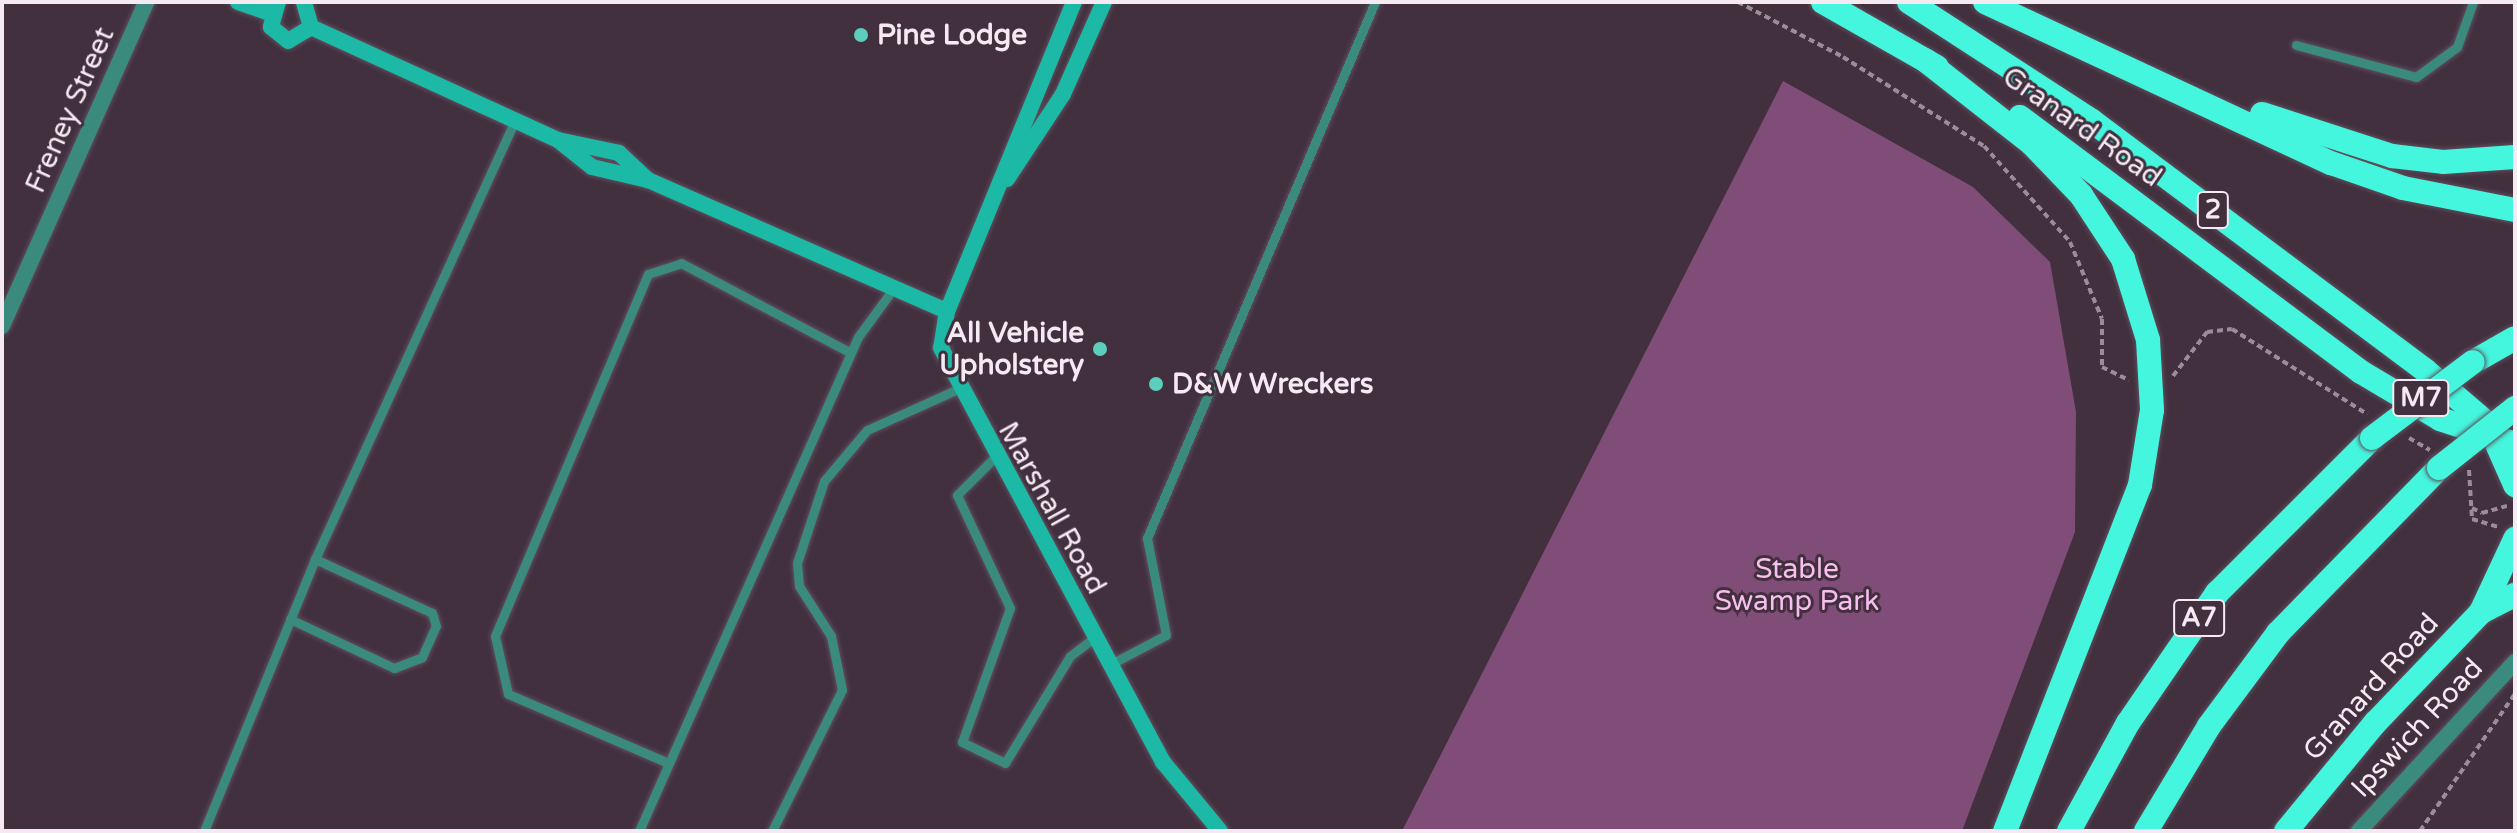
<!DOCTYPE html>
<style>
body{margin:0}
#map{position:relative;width:2517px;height:833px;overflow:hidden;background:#42303f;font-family:"Varela Round",sans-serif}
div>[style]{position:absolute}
.green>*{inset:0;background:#804c78}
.path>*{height:4px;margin-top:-2px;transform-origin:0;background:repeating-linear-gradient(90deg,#9b8c98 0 6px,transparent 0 10px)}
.roads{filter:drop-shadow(0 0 2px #5f4e5c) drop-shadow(0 0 2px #5f4e5c)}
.lane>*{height:9px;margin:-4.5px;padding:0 4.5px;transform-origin:4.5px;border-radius:4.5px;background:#3a8b7e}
.street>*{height:16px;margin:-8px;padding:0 8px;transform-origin:8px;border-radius:8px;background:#3a8b7e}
.secondary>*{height:16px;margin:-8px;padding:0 8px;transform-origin:8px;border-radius:8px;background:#1cb9a6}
.highway>*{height:24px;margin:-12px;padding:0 12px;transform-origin:12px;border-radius:12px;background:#44f6de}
.bridges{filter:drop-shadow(0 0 2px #5f4e5c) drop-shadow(0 0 2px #5f4e5c)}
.highway-bridge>*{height:24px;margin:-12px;padding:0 12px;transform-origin:12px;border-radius:12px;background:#44f6de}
.dots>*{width:22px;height:22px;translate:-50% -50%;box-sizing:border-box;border:4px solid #42303f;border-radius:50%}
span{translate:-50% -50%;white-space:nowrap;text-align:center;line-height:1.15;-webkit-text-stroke:6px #42303f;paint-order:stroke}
.shield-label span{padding:2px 6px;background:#42303f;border:2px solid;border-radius:6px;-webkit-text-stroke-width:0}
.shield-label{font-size:26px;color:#f5e9f2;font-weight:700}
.poi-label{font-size:28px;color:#f5e9f2;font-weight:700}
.left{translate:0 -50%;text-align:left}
.right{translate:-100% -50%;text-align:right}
.street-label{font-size:28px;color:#f5e9f2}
.park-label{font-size:28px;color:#f8beee}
.frame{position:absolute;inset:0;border:4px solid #f5e9f2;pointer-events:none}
</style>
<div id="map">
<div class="green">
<i style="clip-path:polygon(1783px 81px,1973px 187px,2050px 262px,2076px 412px,2075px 532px,1962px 831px,1402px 831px)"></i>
</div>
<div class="path">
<i style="left:1738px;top:2px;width:119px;rotate:27.6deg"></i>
<i style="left:1843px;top:57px;width:167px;rotate:32.3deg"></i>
<i style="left:1984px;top:146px;width:129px;rotate:48.1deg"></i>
<i style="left:2070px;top:242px;width:83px;rotate:67.4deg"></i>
<i style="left:2102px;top:319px;width:48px;rotate:90deg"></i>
<i style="left:2102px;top:367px;width:30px;rotate:26deg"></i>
<i style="left:2173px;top:376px;width:56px;rotate:-52.3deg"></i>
<i style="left:2207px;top:332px;width:25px;rotate:-7deg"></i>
<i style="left:2232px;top:329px;width:160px;rotate:32.2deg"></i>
<i style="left:2409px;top:438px;width:24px;rotate:30deg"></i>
<i style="left:2469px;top:470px;width:49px;rotate:86.5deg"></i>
<i style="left:2472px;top:519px;width:28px;rotate:17deg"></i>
<i style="left:2472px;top:508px;width:11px;rotate:27deg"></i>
<i style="left:2482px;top:513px;width:26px;rotate:-16deg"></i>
<i style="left:2420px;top:831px;width:167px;rotate:-55.3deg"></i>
</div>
<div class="roads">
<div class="lane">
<i style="left:2296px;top:45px;width:124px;rotate:14.9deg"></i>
<i style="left:2416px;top:77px;width:51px;rotate:-36.2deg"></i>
<i style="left:2457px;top:47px;width:48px;rotate:-70.4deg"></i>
<i style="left:995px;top:457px;width:54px;rotate:135deg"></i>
<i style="left:957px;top:495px;width:125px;rotate:64.9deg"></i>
<i style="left:1010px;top:608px;width:142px;rotate:109.7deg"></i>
<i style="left:962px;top:742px;width:48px;rotate:26deg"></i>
<i style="left:1005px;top:763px;width:125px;rotate:-58.7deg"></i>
<i style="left:1070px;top:656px;width:30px;rotate:-37deg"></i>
<i style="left:290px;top:619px;width:115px;rotate:25.2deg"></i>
<i style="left:394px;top:668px;width:30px;rotate:-21deg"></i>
<i style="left:422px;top:657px;width:34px;rotate:-66deg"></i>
<i style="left:436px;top:626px;width:14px;rotate:-107deg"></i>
<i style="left:432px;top:613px;width:129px;rotate:-155.2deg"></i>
<i style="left:1109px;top:665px;width:64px;rotate:-27.8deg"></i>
<i style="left:1166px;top:635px;width:99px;rotate:-101.1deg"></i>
<i style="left:1147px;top:538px;width:582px;rotate:-66.96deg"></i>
<i style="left:666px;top:762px;width:172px;rotate:-156.7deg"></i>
<i style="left:508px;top:694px;width:59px;rotate:-102.6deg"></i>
<i style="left:495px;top:636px;width:393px;rotate:-67.1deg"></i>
<i style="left:648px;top:274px;width:35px;rotate:-18deg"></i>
<i style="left:681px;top:263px;width:192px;rotate:27.9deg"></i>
<i style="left:204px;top:831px;width:294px;rotate:-67.8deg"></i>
<i style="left:315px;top:559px;width:480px;rotate:-65.5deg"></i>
<i style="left:639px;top:831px;width:540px;rotate:-66.09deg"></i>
<i style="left:858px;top:337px;width:59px;rotate:-53.9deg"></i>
<i style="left:772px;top:831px;width:157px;rotate:-63.6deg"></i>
<i style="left:842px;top:690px;width:55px;rotate:-101.5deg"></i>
<i style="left:831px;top:636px;width:59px;rotate:-122.6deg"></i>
<i style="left:799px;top:586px;width:23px;rotate:-95deg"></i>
<i style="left:797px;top:563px;width:86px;rotate:-71.8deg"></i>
<i style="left:824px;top:481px;width:67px;rotate:-49.9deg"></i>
<i style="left:867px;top:430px;width:100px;rotate:-24.3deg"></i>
</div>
<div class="street">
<i style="left:2px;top:326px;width:355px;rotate:-66deg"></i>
<i style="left:2359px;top:831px;width:230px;rotate:-47.3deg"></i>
</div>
<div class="secondary">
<i style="left:238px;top:2px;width:34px;rotate:19deg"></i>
<i style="left:278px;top:2px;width:26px;rotate:106deg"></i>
<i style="left:271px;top:27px;width:22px;rotate:39deg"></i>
<i style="left:288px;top:41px;width:27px;rotate:-31deg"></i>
<i style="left:311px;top:27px;width:26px;rotate:-106deg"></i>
<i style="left:1074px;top:2px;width:334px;rotate:112.3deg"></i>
<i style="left:947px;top:311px;width:37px;rotate:99deg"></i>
<i style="left:941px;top:348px;width:470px;rotate:61.8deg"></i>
<i style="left:1163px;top:762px;width:89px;rotate:50.4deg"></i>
<i style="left:311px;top:27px;width:272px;rotate:24.6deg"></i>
<i style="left:558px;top:140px;width:43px;rotate:38.5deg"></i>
<i style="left:592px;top:167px;width:57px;rotate:13.1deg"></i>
<i style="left:648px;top:180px;width:326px;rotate:23.7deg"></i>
<i style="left:558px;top:140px;width:62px;rotate:12deg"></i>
<i style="left:619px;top:153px;width:40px;rotate:43deg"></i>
<i style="left:1007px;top:179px;width:102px;rotate:-56.6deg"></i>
<i style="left:1063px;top:94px;width:101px;rotate:-66deg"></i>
</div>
<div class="highway">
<i style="left:1823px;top:2px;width:131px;rotate:29.7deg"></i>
<i style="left:1909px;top:2px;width:218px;rotate:33deg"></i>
<i style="left:2092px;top:121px;width:416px;rotate:36.8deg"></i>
<i style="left:2425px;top:370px;width:83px;rotate:40.6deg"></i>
<i style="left:2488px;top:424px;width:67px;rotate:66.1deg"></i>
<i style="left:1985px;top:2px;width:382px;rotate:25deg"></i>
<i style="left:2331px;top:163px;width:76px;rotate:19.1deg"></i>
<i style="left:2403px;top:188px;width:114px;rotate:11.1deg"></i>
<i style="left:1925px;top:60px;width:136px;rotate:38.1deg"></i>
<i style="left:2032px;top:144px;width:71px;rotate:46.1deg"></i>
<i style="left:2081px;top:195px;width:77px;rotate:56.7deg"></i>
<i style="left:2123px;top:259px;width:85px;rotate:72.8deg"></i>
<i style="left:2148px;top:340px;width:70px;rotate:86.7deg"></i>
<i style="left:2152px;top:410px;width:76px;rotate:99.1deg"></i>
<i style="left:2140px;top:485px;width:371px;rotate:111.3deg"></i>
<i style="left:2262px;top:114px;width:137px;rotate:17.9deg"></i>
<i style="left:2392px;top:156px;width:51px;rotate:6.7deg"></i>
<i style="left:2443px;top:162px;width:72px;rotate:-4deg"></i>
<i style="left:2020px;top:117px;width:426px;rotate:36.8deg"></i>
<i style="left:2361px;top:372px;width:92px;rotate:30.7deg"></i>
<i style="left:2440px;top:419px;width:79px;rotate:18.4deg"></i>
<i style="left:2473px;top:362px;width:48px;rotate:-29.7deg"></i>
<i style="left:2481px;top:612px;width:38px;rotate:-27deg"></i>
<i style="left:2069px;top:831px;width:123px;rotate:-61.4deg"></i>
<i style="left:2128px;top:723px;width:158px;rotate:-55.6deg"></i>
<i style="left:2217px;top:593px;width:219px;rotate:-45deg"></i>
<i style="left:2146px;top:831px;width:122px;rotate:-59deg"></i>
<i style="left:2209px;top:726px;width:116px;rotate:-53.4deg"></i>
<i style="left:2278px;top:633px;width:231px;rotate:-45.7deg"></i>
<i style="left:2286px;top:831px;width:141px;rotate:-50.5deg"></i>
<i style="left:2376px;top:722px;width:152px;rotate:-46.3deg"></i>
<i style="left:2481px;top:612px;width:81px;rotate:-65deg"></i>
</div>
</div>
<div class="bridges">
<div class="highway-bridge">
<i style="left:2372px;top:438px;width:126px;rotate:-37deg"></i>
<i style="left:2439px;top:468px;width:97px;rotate:-38.3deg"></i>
</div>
</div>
<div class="dots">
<i style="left:861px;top:35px;background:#5bcebc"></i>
<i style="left:1100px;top:349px;background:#5bcebc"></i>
<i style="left:1156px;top:384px;background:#5bcebc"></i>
</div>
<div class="shield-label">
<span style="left:2213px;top:210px">2</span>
<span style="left:2421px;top:398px">M7</span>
<span style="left:2199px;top:618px">A7</span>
</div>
<div class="poi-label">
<span class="left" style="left:877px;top:35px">Pine Lodge</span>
<span class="right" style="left:1084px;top:349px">All Vehicle<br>Upholstery</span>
<span class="left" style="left:1172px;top:384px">D&amp;W Wreckers</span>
</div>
<div class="street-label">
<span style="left:70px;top:110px;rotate:-66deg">Freney Street</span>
<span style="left:2082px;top:127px;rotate:35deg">Granard Road</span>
<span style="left:1052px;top:508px;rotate:61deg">Marshall Road</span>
<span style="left:2371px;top:687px;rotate:-48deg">Granard Road</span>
<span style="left:2417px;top:728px;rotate:-47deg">Ipswich Road</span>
</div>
<div class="park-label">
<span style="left:1797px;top:585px">Stable<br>Swamp Park</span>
</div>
<div class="frame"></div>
</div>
